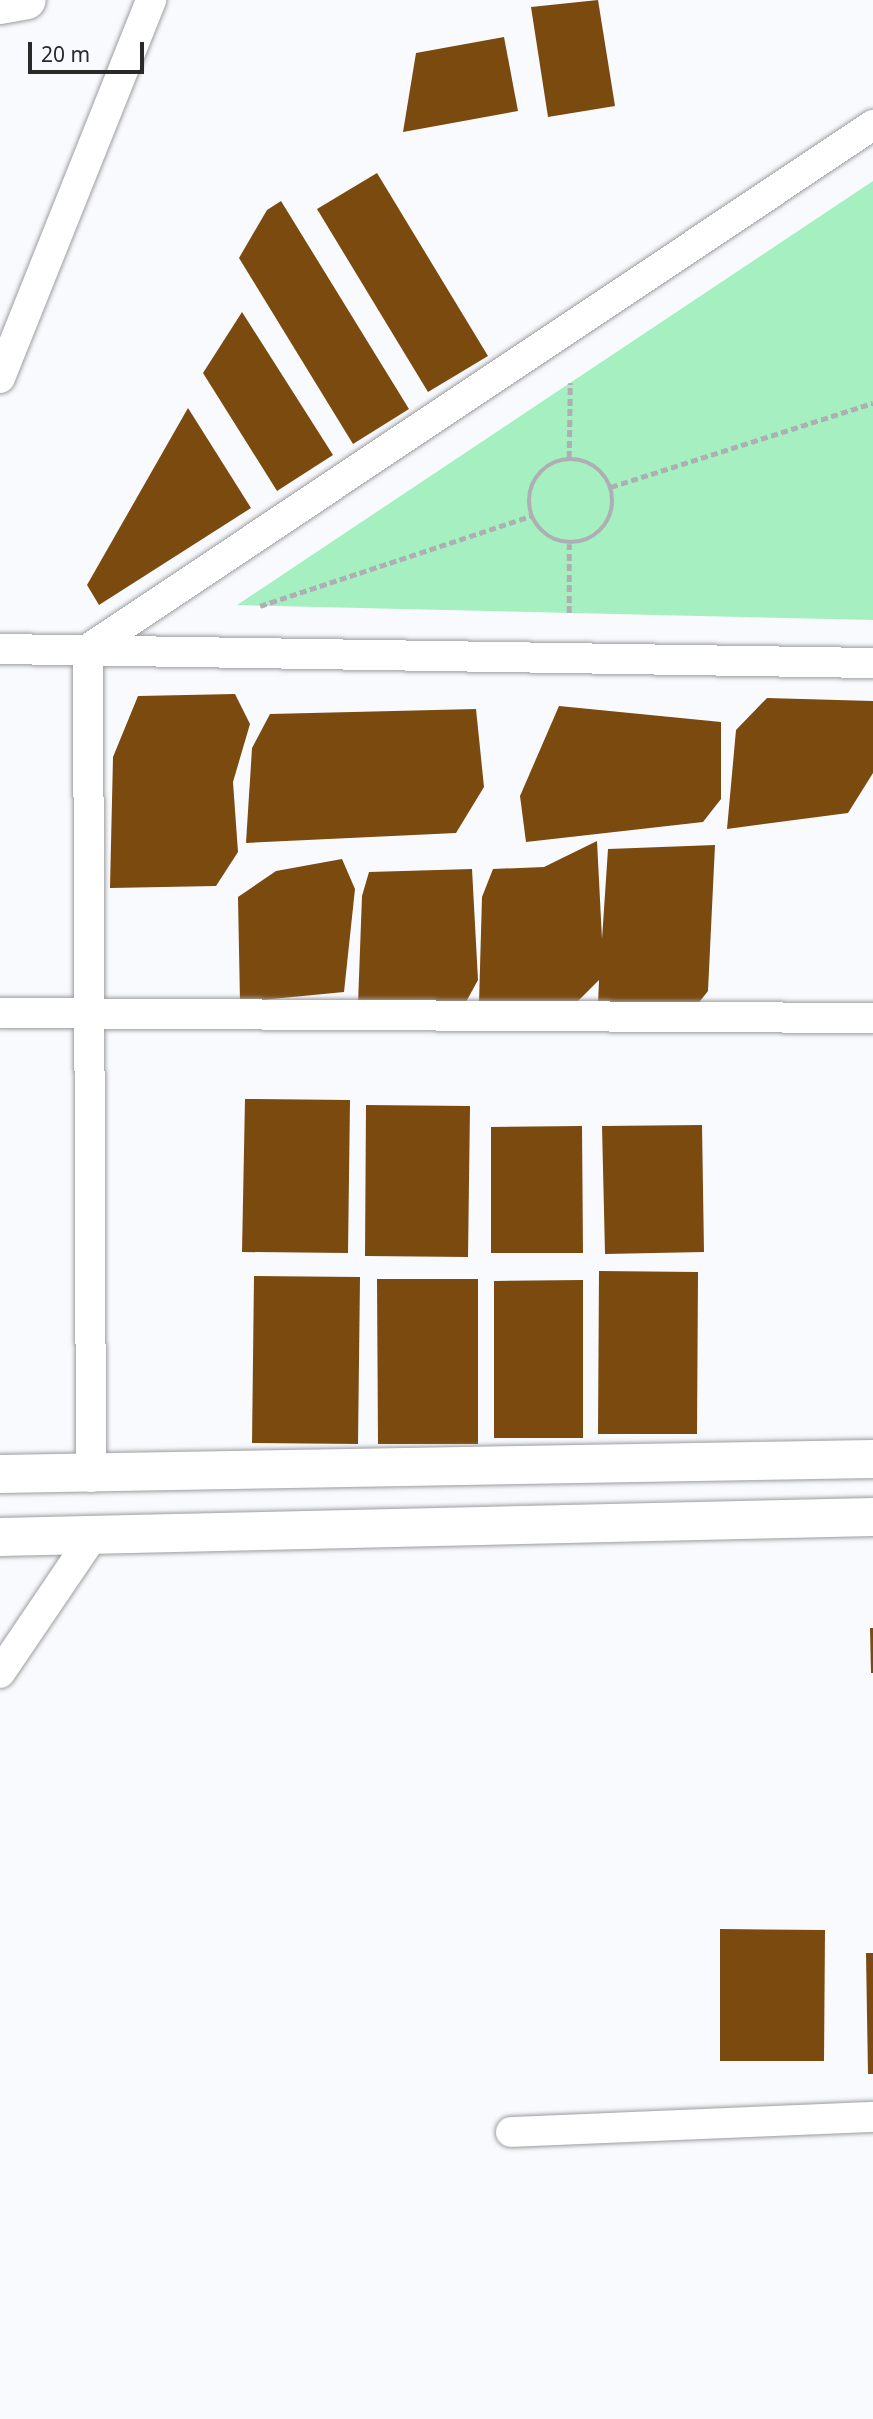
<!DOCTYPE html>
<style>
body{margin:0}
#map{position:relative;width:873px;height:2419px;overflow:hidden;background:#f9fafe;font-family:"Noto Sans",sans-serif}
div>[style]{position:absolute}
.green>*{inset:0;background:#a5efc0}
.building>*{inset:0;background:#7b4a0f}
.path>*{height:4.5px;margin-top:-2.25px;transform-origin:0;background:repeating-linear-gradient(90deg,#aeafb2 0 7px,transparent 0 10.5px)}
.path>.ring{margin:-2.25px;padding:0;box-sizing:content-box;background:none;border:4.5px solid #aeafb2;border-radius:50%}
.roads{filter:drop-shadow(0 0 2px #9c9da0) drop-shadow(0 0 2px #9c9da0)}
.minor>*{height:30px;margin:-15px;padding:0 15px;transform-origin:15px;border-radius:15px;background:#fff}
.tertiary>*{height:38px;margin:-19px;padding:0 19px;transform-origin:19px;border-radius:19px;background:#fff}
.primary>*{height:38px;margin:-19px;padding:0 19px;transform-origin:19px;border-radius:19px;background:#fff}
span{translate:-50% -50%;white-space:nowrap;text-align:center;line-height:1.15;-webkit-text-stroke:7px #f9fafe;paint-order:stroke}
.scale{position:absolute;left:28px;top:42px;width:116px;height:32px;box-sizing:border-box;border:4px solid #29292a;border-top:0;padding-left:9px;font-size:21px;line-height:24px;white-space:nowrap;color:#29292a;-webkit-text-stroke:5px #f9fafe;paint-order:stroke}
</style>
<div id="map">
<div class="green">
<i style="clip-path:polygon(873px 181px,873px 620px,237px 605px)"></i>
</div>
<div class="building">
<i style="clip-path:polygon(598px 0,615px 106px,548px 117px,531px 7px)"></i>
<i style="clip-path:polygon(504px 37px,518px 111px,403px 132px,416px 53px)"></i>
<i style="clip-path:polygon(377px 173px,488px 356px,428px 392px,317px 209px)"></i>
<i style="clip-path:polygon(281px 201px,409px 409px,353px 444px,239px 258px,267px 210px)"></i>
<i style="clip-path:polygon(242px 312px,333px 455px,277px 491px,203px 373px)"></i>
<i style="clip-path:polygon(188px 408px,251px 508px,99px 605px,87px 585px)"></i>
<i style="clip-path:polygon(235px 694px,250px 724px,233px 782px,238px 852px,216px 886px,110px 888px,113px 757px,138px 696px)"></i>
<i style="clip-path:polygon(767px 698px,873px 701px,873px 773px,848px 813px,727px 829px,736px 730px)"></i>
<i style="clip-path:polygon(559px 706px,721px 722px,721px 799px,703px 822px,526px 842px,520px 796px)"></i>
<i style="clip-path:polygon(476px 709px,484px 787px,456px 833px,246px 843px,252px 748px,270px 714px)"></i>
<i style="clip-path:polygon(597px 841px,602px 939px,608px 849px,715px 845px,708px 991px,697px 1005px,598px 1005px,599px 980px,575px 1004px,479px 1003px,482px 897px,493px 869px,544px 867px)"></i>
<i style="clip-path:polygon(342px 859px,355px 889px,344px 992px,240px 1002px,238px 897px,276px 871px)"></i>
<i style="clip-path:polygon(472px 869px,478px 980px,466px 1002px,358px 1004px,362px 896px,369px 872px)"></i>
<i style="clip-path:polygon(245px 1099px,350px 1100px,348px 1253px,242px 1252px)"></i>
<i style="clip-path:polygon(366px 1105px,470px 1106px,468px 1257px,365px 1256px)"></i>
<i style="clip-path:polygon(702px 1125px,704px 1252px,605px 1254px,602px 1126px)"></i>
<i style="clip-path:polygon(582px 1126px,583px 1253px,491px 1253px,491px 1127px)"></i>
<i style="clip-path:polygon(599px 1271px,698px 1272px,697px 1434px,598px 1434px)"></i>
<i style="clip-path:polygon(254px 1276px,360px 1277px,358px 1444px,252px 1443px)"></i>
<i style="clip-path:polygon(377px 1279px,478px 1279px,478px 1444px,378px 1444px)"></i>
<i style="clip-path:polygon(583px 1280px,583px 1438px,494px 1438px,494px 1281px)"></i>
<i style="clip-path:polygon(870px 1628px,873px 1628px,873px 1673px,871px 1673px)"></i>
<i style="clip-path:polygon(720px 1929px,825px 1930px,824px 2061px,720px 2061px)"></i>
<i style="clip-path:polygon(866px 1953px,873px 1953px,873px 2074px,868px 2074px)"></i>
</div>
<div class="path">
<i style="left:569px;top:458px;width:75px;rotate:-89.2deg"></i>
<i class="ring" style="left:529px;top:459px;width:79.5px;height:79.5px"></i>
<i style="left:611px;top:487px;width:275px;rotate:-17.8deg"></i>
<i style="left:260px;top:606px;width:286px;rotate:-18.4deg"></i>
<i style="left:569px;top:613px;width:69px;rotate:-90deg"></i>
</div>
<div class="roads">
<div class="minor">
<i style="left:0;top:378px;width:407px;rotate:-68.2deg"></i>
<i style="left:0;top:649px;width:873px;rotate:0.92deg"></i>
<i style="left:0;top:1013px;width:873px;rotate:0.33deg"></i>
<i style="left:91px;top:1477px;width:828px;rotate:-90.21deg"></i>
<i style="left:88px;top:649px;width:944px;rotate:-33.72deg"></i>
<i style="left:0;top:1673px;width:164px;rotate:-55.9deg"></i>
<i style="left:511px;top:2132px;width:362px;rotate:-2.4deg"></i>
</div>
<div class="tertiary">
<i style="left:0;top:5px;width:27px;rotate:-10deg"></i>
</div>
<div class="primary">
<i style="left:0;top:1474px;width:873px;rotate:-0.98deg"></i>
<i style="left:0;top:1537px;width:873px;rotate:-1.31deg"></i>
</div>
</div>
<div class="scale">20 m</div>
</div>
